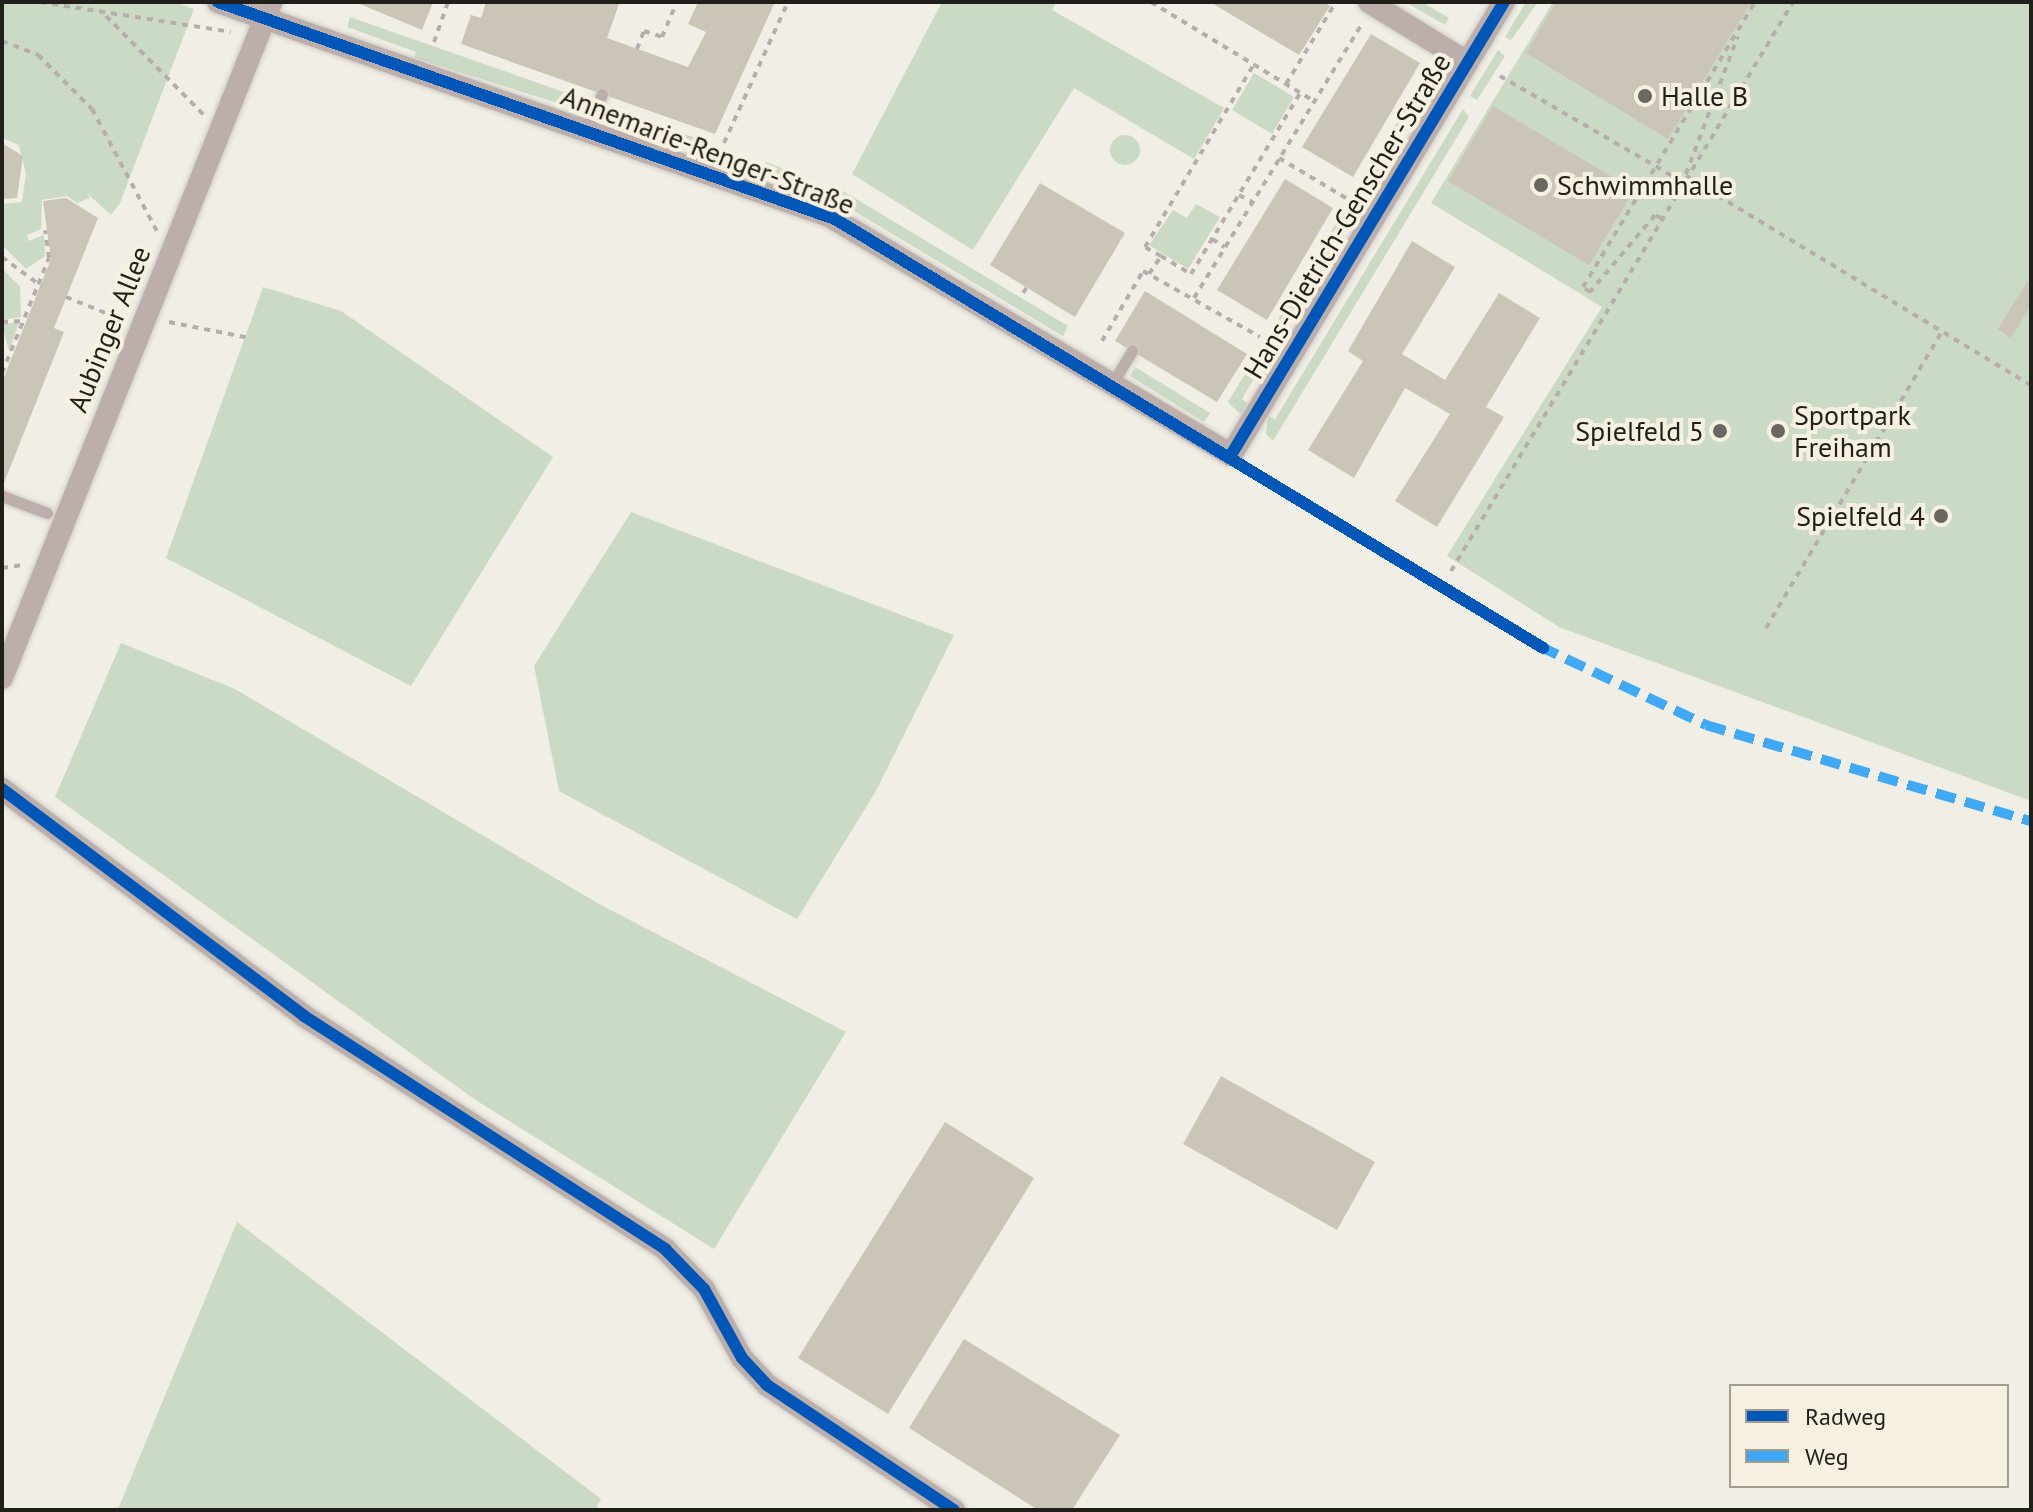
<!DOCTYPE html>
<meta charset="utf-8">
<style>
body{margin:0}
#map{position:relative;width:2033px;height:1512px;overflow:hidden;background:#f1eee5;font-family:"PT Sans",sans-serif}
div>[style]{position:absolute}
.green>*{inset:0;background:#cadac5}
.round{border-radius:50%}
.building>*{inset:0;background:#cac5b6}
.path>*{height:4px;margin-top:-2px;transform-origin:0;background:repeating-linear-gradient(90deg,#b7adaa 0 6px,transparent 0 12px)}
.roads{filter:drop-shadow(0 0 2px #cfccc5) drop-shadow(0 0 2px #cfccc5)}
.service>*{height:11px;margin:-5.5px;padding:0 5.5px;transform-origin:5.5px;border-radius:5.5px;background:#bbaeab}
.minor>*{height:22px;margin:-11px;padding:0 11px;transform-origin:11px;border-radius:11px;background:#bbaeab}
.quiet>*{height:10px;margin-top:-5px;transform-origin:0;background:repeating-linear-gradient(90deg,#3fa9f5 0 20px,transparent 0 30px)}
.cycleway>*{height:12px;margin:-6px;padding:0 6px;transform-origin:6px;border-radius:6px;background:#0057b8}
.dots>*{width:22px;height:22px;translate:-50% -50%;box-sizing:border-box;border:4px solid #f6f0e0;border-radius:50%}
span{translate:-50% -50%;white-space:nowrap;text-align:center;line-height:1.15;-webkit-text-stroke:8px #f6f0e0;paint-order:stroke}
.poi-label{font-size:28px;color:#211f19}
.left{translate:0 -50%;text-align:left}
.right{translate:-100% -50%;text-align:right}
.street-label{font-size:28px;color:#211f19}
.frame{position:absolute;inset:0;border:4px solid #211f19;pointer-events:none}
.legend{position:absolute;left:1729px;top:1384px;width:280px;height:104px;box-sizing:border-box;background:#f6f0e0;border:2px solid #a19c90;margin:0;padding:10px 14px;list-style:none;font-size:24px;color:#211f19}
.legend li{display:flex;align-items:center;gap:16px;height:40px}
.legend b{width:40px;border:2px solid #a19c90}
</style>
<div id="map">
<div class="green">
<i style="clip-path:polygon(2px 2px,175px 2px,194px 9px,120px 203px,111px 215px,87px 193px,90px 198px,77px 203px,67px 196px,42px 200px,41px 229px,27px 235px,29px 241px,44px 235px,45px 256px,26px 269px,2px 245px,2px 204px,22px 202px,26px 174px,19px 145px,2px 138px)"></i>
<i style="clip-path:polygon(942px 2px,1056px 2px,1052px 10px,1224px 108px,1194px 159px,1074px 88px,973px 250px,852px 174px)"></i>
<i style="clip-path:polygon(1405px 2px,1422px 2px,1449px 18px,1445px 25px)"></i>
<i style="clip-path:polygon(1526px 2px,1538px 2px,1511px 40px,1505px 37px)"></i>
<i style="clip-path:polygon(1553px 2px,2031px 2px,2031px 801px,1559px 627px,1447px 556px,1602px 307px,1431px 203px)"></i>
<i style="clip-path:polygon(350px 17px,581px 98px,577px 109px,414px 58px,416px 52px,347px 27px)"></i>
<i style="clip-path:polygon(1498px 50px,1505px 56px,1477px 100px,1470px 96px)"></i>
<i style="clip-path:polygon(1254px 73px,1294px 97px,1272px 134px,1232px 110px)"></i>
<i style="clip-path:polygon(1419px 86px,1429px 88px,1242px 399px,1248px 404px,1241px 415px,1228px 402px)"></i>
<i style="clip-path:polygon(603px 106px,716px 145px,712px 155px,600px 115px)"></i>
<i style="clip-path:polygon(1463px 109px,1469px 117px,1273px 441px,1266px 434px,1268px 416px,1275px 419px)"></i>
<i class="round" style="left:1110px;top:135px;width:30px;height:30px"></i>
<i style="clip-path:polygon(766px 162px,803px 176px,799px 186px,763px 172px)"></i>
<i style="clip-path:polygon(838px 188px,1068px 326px,1063px 336px,834px 199px)"></i>
<i style="clip-path:polygon(1196px 204px,1220px 217px,1188px 269px,1149px 245px,1173px 210px,1187px 218px)"></i>
<i style="clip-path:polygon(2px 268px,20px 287px,21px 317px,2px 320px)"></i>
<i style="clip-path:polygon(263px 287px,341px 311px,553px 457px,411px 686px,166px 558px)"></i>
<i style="clip-path:polygon(19px 322px,9px 351px,2px 324px)"></i>
<i style="clip-path:polygon(1135px 367px,1210px 413px,1204px 422px,1130px 376px)"></i>
<i style="clip-path:polygon(631px 512px,954px 635px,876px 791px,797px 919px,559px 791px,534px 666px)"></i>
<i style="clip-path:polygon(121px 643px,235px 689px,599px 904px,846px 1032px,714px 1249px,477px 1101px,55px 797px)"></i>
<i style="clip-path:polygon(237px 1222px,601px 1499px,595px 1510px,118px 1509px)"></i>
</div>
<div class="building">
<i style="clip-path:polygon(355px 2px,433px 2px,422px 30px)"></i>
<i style="clip-path:polygon(486px 2px,613px 2px,619px 4px,607px 38px,688px 67px,706px 32px,688px 24px,698px 2px,774px 4px,715px 134px,461px 44px,471px 15px,481px 18px)"></i>
<i style="clip-path:polygon(1210px 2px,1323px 2px,1330px 6px,1299px 55px)"></i>
<i style="clip-path:polygon(1556px 2px,1751px 2px,1668px 139px,1526px 53px)"></i>
<i style="clip-path:polygon(1371px 34px,1420px 63px,1353px 177px,1302px 147px)"></i>
<i style="clip-path:polygon(1493px 106px,1634px 190px,1589px 265px,1448px 181px)"></i>
<i style="clip-path:polygon(2px 143px,23px 156px,17px 198px,2px 199px)"></i>
<i style="clip-path:polygon(1285px 179px,1333px 208px,1267px 320px,1217px 290px)"></i>
<i style="clip-path:polygon(1040px 183px,1125px 233px,1075px 317px,990px 265px)"></i>
<i style="clip-path:polygon(66px 198px,98px 218px,54px 328px,64px 332px,2px 488px,2px 382px,51px 259px,43px 201px)"></i>
<i style="clip-path:polygon(1412px 241px,1455px 267px,1402px 354px,1445px 380px,1499px 293px,1540px 318px,1486px 407px,1504px 417px,1437px 527px,1395px 501px,1450px 414px,1405px 388px,1354px 478px,1308px 450px,1363px 361px,1348px 351px)"></i>
<i style="clip-path:polygon(2028px 280px,2031px 305px,2011px 338px,1998px 329px)"></i>
<i style="clip-path:polygon(1145px 291px,1247px 354px,1217px 402px,1115px 341px)"></i>
<i style="clip-path:polygon(1221px 1076px,1375px 1162px,1337px 1230px,1183px 1144px)"></i>
<i style="clip-path:polygon(945px 1122px,1034px 1178px,888px 1414px,798px 1358px)"></i>
<i style="clip-path:polygon(964px 1339px,1120px 1435px,1072px 1510px,1038px 1510px,909px 1428px)"></i>
</div>
<div class="path">
<i style="left:40px;top:2px;width:193px;rotate:8.9deg"></i>
<i style="left:1151px;top:2px;width:191px;rotate:31.3deg"></i>
<i style="left:106px;top:16px;width:139px;rotate:45.3deg"></i>
<i style="left:2px;top:41px;width:39px;rotate:21deg"></i>
<i style="left:38px;top:55px;width:76px;rotate:45deg"></i>
<i style="left:92px;top:109px;width:138px;rotate:62deg"></i>
<i style="left:434px;top:42px;width:42px;rotate:-70.7deg"></i>
<i style="left:637px;top:49px;width:19px;rotate:-69deg"></i>
<i style="left:644px;top:31px;width:19px;rotate:18deg"></i>
<i style="left:662px;top:37px;width:38px;rotate:-67deg"></i>
<i style="left:1500px;top:76px;width:211px;rotate:30.1deg"></i>
<i style="left:1286px;top:84px;width:96px;rotate:-58.6deg"></i>
<i style="left:724px;top:143px;width:155px;rotate:-65.6deg"></i>
<i style="left:1279px;top:158px;width:78px;rotate:30.8deg"></i>
<i style="left:1686px;top:174px;width:147px;rotate:-69.4deg"></i>
<i style="left:1687px;top:177px;width:402px;rotate:31.2deg"></i>
<i style="left:1239px;top:195px;width:15px;rotate:28deg"></i>
<i style="left:1661px;top:218px;width:7px;rotate:-153deg"></i>
<i style="left:1655px;top:215px;width:101px;rotate:130.2deg"></i>
<i style="left:1590px;top:292px;width:9px;rotate:-144deg"></i>
<i style="left:1583px;top:287px;width:333px;rotate:-58.9deg"></i>
<i style="left:1212px;top:239px;width:15px;rotate:32deg"></i>
<i style="left:1161px;top:256px;width:18px;rotate:-151deg"></i>
<i style="left:1145px;top:247px;width:213px;rotate:-59.2deg"></i>
<i style="left:2px;top:257px;width:49px;rotate:36.6deg"></i>
<i style="left:1149px;top:274px;width:22px;rotate:-56deg"></i>
<i style="left:1161px;top:256px;width:35px;rotate:31deg"></i>
<i style="left:1191px;top:274px;width:211px;rotate:-58.9deg"></i>
<i style="left:1023px;top:293px;width:7px;rotate:-56deg"></i>
<i style="left:66px;top:297px;width:61px;rotate:22deg"></i>
<i style="left:1194px;top:298px;width:321px;rotate:-58.5deg"></i>
<i style="left:2px;top:322px;width:21px;rotate:-3deg"></i>
<i style="left:169px;top:322px;width:82px;rotate:11.3deg"></i>
<i style="left:1102px;top:341px;width:81px;rotate:-59.6deg"></i>
<i style="left:1143px;top:271px;width:134px;rotate:29.4deg"></i>
<i style="left:2px;top:373px;width:124px;rotate:-67.8deg"></i>
<i style="left:49px;top:258px;width:28px;rotate:-98deg"></i>
<i style="left:2px;top:568px;width:21px;rotate:-8deg"></i>
<i style="left:1451px;top:571px;width:664px;rotate:-58.99deg"></i>
<i style="left:1766px;top:628px;width:345px;rotate:-59.3deg"></i>
</div>
<div class="roads">
<div class="service">
<i style="left:587px;top:129px;width:38px;rotate:-67deg"></i>
<i style="left:1112px;top:384px;width:39px;rotate:-59deg"></i>
<i style="left:2px;top:496px;width:48px;rotate:20.7deg"></i>
</div>
<div class="minor">
<i style="left:218px;top:2px;width:647px;rotate:19.3deg"></i>
<i style="left:829px;top:216px;width:468px;rotate:30.7deg"></i>
<i style="left:1231px;top:455px;width:529px;rotate:-58.92deg"></i>
<i style="left:1369px;top:2px;width:115px;rotate:31.5deg"></i>
<i style="left:2px;top:678px;width:727px;rotate:-68.27deg"></i>
<i style="left:2px;top:789px;width:378px;rotate:36.9deg"></i>
<i style="left:304px;top:1016px;width:430px;rotate:32.8deg"></i>
<i style="left:665px;top:1249px;width:56px;rotate:45.7deg"></i>
<i style="left:704px;top:1289px;width:79px;rotate:61.2deg"></i>
<i style="left:742px;top:1358px;width:37px;rotate:47deg"></i>
<i style="left:767px;top:1385px;width:225px;rotate:33.8deg"></i>
</div>
</div>
<div class="quiet">
<i style="left:1539px;top:646px;width:185px;rotate:25.3deg"></i>
<i style="left:1706px;top:725px;width:339px;rotate:16.5deg"></i>
</div>
<div class="cycleway">
<i style="left:218px;top:2px;width:654px;rotate:19.38deg"></i>
<i style="left:835px;top:219px;width:828px;rotate:31.21deg"></i>
<i style="left:1231px;top:455px;width:529px;rotate:-58.92deg"></i>
<i style="left:2px;top:789px;width:378px;rotate:36.9deg"></i>
<i style="left:304px;top:1016px;width:430px;rotate:32.8deg"></i>
<i style="left:665px;top:1249px;width:56px;rotate:45.7deg"></i>
<i style="left:704px;top:1289px;width:79px;rotate:61.2deg"></i>
<i style="left:742px;top:1358px;width:37px;rotate:47deg"></i>
<i style="left:767px;top:1385px;width:225px;rotate:33.8deg"></i>
</div>
<div class="dots">
<i style="left:1645px;top:96px;background:#6a6760"></i>
<i style="left:1541px;top:185px;background:#6a6760"></i>
<i style="left:1720px;top:431px;background:#6a6760"></i>
<i style="left:1778px;top:431px;background:#6a6760"></i>
<i style="left:1941px;top:516px;background:#6a6760"></i>
</div>
<div class="poi-label">
<span class="left" style="left:1661px;top:96px">Halle B</span>
<span class="left" style="left:1557px;top:185px">Schwimmhalle</span>
<span class="left" style="left:1794px;top:431px">Sportpark<br>Freiham</span>
<span class="right" style="left:1704px;top:431px">Spielfeld 5</span>
<span class="right" style="left:1925px;top:516px">Spielfeld 4</span>
</div>
<div class="street-label">
<span style="left:708px;top:150px;rotate:21deg">Annemarie-Renger-Straße</span>
<span style="left:1347px;top:216px;rotate:-59deg">Hans-Dietrich-Genscher-Straße</span>
<span style="left:109px;top:329px;rotate:-68deg">Aubinger Allee</span>
</div>
<div class="frame"></div>
<ul class="legend">
<li><b style="height:10px;background:#0057b8"></b>Radweg</li>
<li><b style="height:10px;background:#3fa9f5"></b>Weg</li>
</ul>
</div>
